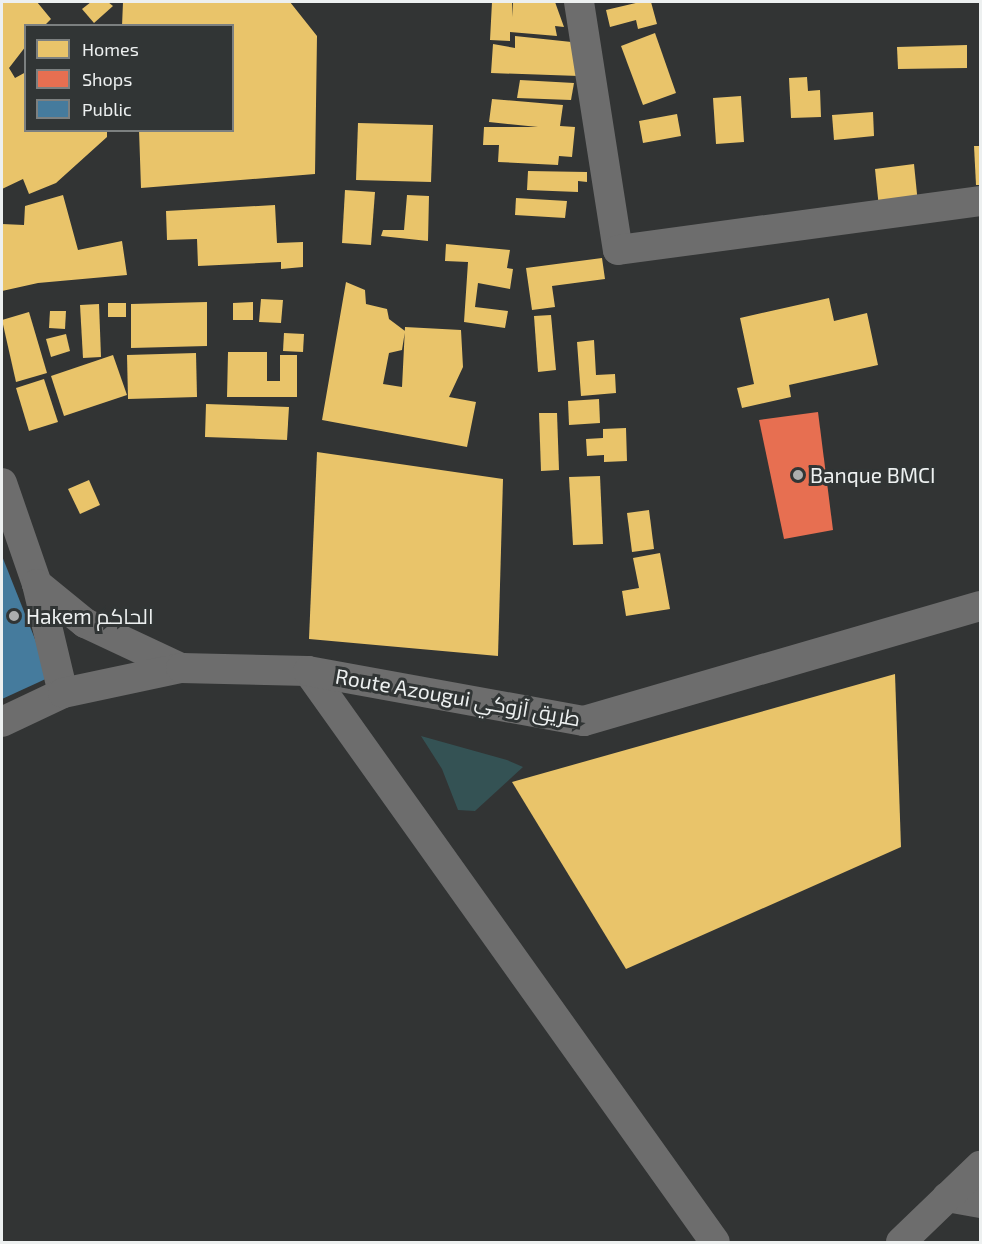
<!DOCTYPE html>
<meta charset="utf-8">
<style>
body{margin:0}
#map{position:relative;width:982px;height:1244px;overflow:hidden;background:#323434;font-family:"Exo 2",Cairo,sans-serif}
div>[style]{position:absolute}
.green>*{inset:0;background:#345254}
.homes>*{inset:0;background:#e9c46a}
.shops>*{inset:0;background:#e76f51}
.public>*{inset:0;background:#457b9d}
.street>*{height:30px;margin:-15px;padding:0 15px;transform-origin:15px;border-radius:15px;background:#6d6d6d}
.dots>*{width:16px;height:16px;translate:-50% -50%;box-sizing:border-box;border:3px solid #313535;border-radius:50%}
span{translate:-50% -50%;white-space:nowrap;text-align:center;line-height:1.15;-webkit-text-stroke:6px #313535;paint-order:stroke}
.poi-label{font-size:21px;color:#edf0f0}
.left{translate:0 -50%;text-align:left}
.street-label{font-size:21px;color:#edf0f0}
.frame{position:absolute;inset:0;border:3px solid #edf0f0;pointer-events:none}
.legend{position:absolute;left:24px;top:24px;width:210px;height:108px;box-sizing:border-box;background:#313535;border:2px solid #7c8080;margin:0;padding:8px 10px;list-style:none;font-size:18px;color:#edf0f0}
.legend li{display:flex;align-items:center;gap:12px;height:30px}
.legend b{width:30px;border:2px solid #7c8080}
</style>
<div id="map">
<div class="green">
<i style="clip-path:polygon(421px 736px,507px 760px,523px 767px,475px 811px,458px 810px,442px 769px)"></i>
</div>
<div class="homes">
<i style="clip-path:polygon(2px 2px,37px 2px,51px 19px,44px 26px,26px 26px,26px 46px,9px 68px,15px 78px,26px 72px,26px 130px,107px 130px,107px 137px,56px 183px,29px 194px,23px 179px,2px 189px)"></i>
<i style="clip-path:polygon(91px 2px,108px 2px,113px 6px,94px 23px,82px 9px)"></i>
<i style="clip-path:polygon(123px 2px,290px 2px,317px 36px,315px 174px,141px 188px,139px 130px,232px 130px,232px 26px,122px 26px)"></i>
<i style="clip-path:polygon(492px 2px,512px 2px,512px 17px,513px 2px,555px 2px,564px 27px,555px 26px,557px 36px,510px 32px,510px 41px,490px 40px)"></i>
<i style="clip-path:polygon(640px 2px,651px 2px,657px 24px,638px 29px,636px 20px,610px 27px,606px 10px)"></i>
<i style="clip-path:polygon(655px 33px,676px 93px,643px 105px,621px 46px)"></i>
<i style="clip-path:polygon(515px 36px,581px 43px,579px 76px,491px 73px,493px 44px,515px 48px)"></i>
<i style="clip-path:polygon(967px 45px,967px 68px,898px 69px,897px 47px)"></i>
<i style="clip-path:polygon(807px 77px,808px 91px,820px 90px,821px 117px,791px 118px,789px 78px)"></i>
<i style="clip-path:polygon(520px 80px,574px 83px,571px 100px,517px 98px)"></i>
<i style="clip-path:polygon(741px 96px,744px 142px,716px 144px,713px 98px)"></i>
<i style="clip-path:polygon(492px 99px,563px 105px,560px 126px,575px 127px,572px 157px,559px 156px,558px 165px,498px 162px,499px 145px,483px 145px,484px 127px,538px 127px,489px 122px)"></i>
<i style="clip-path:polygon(873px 112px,874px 136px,834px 140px,832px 115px)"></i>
<i style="clip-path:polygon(677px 114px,681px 136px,643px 143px,639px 121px)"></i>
<i style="clip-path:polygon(358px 123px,433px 125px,431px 182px,356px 180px)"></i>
<i style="clip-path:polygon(974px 146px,980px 146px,980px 185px,976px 185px)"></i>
<i style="clip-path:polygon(914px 164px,918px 204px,879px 208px,875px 169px)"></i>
<i style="clip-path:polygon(528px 171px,587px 172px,587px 182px,578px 181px,578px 192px,527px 190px)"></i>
<i style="clip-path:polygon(345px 190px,375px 192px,371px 245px,342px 243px)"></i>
<i style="clip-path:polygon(63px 195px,78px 250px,122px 241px,127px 275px,38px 283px,2px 291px,2px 224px,24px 225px,25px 206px)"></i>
<i style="clip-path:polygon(407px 195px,429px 196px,428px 241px,381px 236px,383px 230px,404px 230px)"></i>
<i style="clip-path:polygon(516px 198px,567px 201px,565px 218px,515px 215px)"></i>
<i style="clip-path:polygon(275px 205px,277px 243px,303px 242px,303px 267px,281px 269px,281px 262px,198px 266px,197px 239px,167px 240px,166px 211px)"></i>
<i style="clip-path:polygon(446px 244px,510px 250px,507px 268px,513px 269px,510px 289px,478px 283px,475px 307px,508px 311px,505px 328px,464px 322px,468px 262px,445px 261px)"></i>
<i style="clip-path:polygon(602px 258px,605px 279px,552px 286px,555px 307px,532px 310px,526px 268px)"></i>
<i style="clip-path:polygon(346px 282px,365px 290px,366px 304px,387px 309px,389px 319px,405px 331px,402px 350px,389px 353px,383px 384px,402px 387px,405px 327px,461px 330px,463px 367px,449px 397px,476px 402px,467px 447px,322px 420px)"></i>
<i style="clip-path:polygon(829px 298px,834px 321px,867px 313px,878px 365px,789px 385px,791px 397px,742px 408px,737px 388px,754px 384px,740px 318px)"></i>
<i style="clip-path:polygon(261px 299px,283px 300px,281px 323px,259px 322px)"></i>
<i style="clip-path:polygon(207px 302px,207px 346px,131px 348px,131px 304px)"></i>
<i style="clip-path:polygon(253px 302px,253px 320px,233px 320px,233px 303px)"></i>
<i style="clip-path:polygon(108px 303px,126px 303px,126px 317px,108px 317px)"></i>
<i style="clip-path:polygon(99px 304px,101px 357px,83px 358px,80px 305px)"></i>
<i style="clip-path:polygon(50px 311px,66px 311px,65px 329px,49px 328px)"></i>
<i style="clip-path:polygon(29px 312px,47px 373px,16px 382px,2px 320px)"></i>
<i style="clip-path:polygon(551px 315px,556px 370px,538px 372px,534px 316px)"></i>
<i style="clip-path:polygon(284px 333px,304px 334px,303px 352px,283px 351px)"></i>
<i style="clip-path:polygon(66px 334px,70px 351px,51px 357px,46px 339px)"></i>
<i style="clip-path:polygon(594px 340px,596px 375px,615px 374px,616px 393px,581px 396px,577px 342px)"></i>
<i style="clip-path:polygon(228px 352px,267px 352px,267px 381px,280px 381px,280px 355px,297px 355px,297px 397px,227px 397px)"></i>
<i style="clip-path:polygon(196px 353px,197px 397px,128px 399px,127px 355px)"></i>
<i style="clip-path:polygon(113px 355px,127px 395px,64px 416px,51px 376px)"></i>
<i style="clip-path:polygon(44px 379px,58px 422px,29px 431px,16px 388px)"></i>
<i style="clip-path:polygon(599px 399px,600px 423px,569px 425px,568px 401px)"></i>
<i style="clip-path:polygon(206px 404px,289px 407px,287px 440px,205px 437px)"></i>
<i style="clip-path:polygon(539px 413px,557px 413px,559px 470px,541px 471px)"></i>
<i style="clip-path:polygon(626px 428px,627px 461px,604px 462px,604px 455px,587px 456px,586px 439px,603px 438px,603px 429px)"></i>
<i style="clip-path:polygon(317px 452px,503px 479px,498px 656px,309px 639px)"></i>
<i style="clip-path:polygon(600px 476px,603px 544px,573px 545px,569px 477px)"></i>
<i style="clip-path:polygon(89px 480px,100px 505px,80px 514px,68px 489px)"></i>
<i style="clip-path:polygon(649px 510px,654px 549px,632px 552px,627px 513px)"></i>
<i style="clip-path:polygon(660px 553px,670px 609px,626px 616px,622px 591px,639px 588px,633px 558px)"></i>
<i style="clip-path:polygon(895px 674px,901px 847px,626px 969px,512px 782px)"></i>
</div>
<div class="shops">
<i style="clip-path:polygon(818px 412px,833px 530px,784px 539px,759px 420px)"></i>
</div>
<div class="public">
<i style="clip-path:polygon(2px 556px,50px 677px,2px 699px)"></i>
</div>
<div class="street">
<i style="left:579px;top:2px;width:251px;rotate:81.1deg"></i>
<i style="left:618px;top:250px;width:365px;rotate:-7.7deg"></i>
<i style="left:2px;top:483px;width:107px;rotate:70.9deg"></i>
<i style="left:37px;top:584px;width:112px;rotate:76.6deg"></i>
<i style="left:37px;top:584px;width:62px;rotate:39.1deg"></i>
<i style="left:85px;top:623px;width:106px;rotate:25.1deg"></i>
<i style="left:308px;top:671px;width:701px;rotate:54.52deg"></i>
<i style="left:2px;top:722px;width:68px;rotate:-25.4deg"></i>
<i style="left:63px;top:693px;width:121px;rotate:-12deg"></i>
<i style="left:181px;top:668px;width:127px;rotate:1.4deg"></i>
<i style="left:308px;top:671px;width:280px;rotate:10.3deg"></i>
<i style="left:584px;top:721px;width:412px;rotate:-16.2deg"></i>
<i style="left:947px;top:1197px;width:34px;rotate:10deg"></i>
<i style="left:901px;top:1242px;width:110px;rotate:-43.9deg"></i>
</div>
<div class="dots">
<i style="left:798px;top:475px;background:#acaeae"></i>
<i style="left:14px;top:616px;background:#acaeae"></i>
</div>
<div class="poi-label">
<span class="left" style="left:810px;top:475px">Banque BMCI</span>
<span class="left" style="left:26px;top:616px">Hakem الحاكم</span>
</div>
<div class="street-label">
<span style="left:458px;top:697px;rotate:10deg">Route Azougui طريق آزوكي</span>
</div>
<div class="frame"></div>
<ul class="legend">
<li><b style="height:16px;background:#e9c46a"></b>Homes</li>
<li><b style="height:16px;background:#e76f51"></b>Shops</li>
<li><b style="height:16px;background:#457b9d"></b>Public</li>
</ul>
</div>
